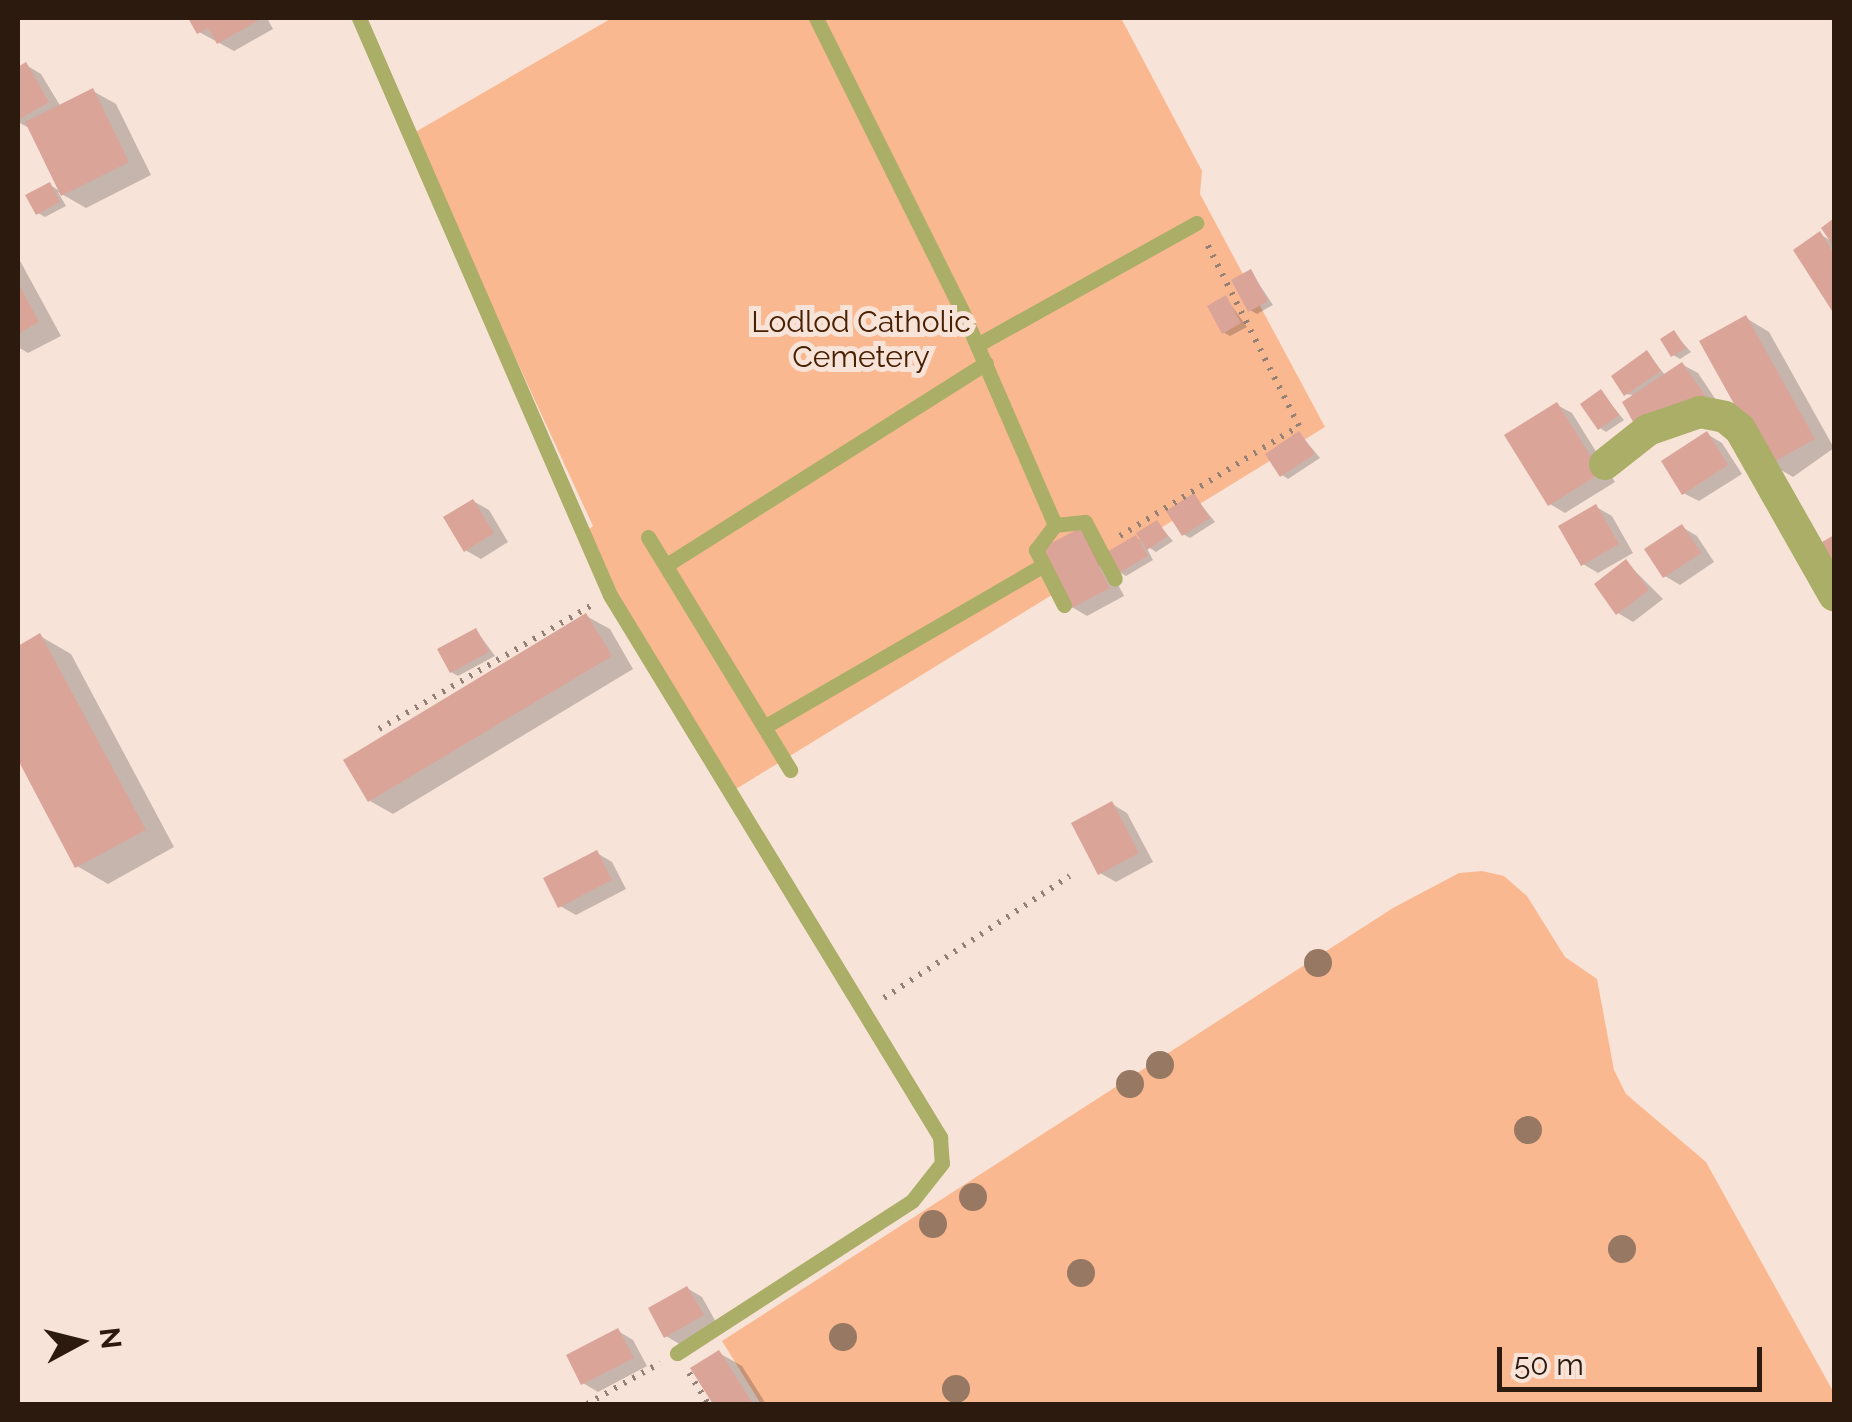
<!DOCTYPE html>
<style>
body{margin:0}
#map{position:relative;width:1852px;height:1422px;overflow:hidden;background:#f8e3d8;font-family:Raleway,sans-serif}
div>[style]{position:absolute}
.green>*{inset:0;background:#fab891}
.shadow>*{inset:0;background:#0003}
.building>*{inset:0;background:#dba499}
.path>*{height:6px;margin-top:-3px;transform-origin:0;background:repeating-linear-gradient(90deg,#948075 0 2.5px,transparent 0 10.5px)}
.service>*{height:15px;margin:-7.5px;padding:0 7.5px;transform-origin:7.5px;border-radius:7.5px;background:#aaae66}
.minor>*{height:32px;margin:-16px;padding:0 16px;transform-origin:16px;border-radius:16px;background:#aaae66}
.trees>*{width:28px;height:28px;margin:-14px;border-radius:50%;background:#977863}
span{translate:-50% -50%;white-space:nowrap;text-align:center;line-height:1.15;-webkit-text-stroke:10px #f8e3d8;paint-order:stroke}
.park-label{font-size:30px;color:#482003}
.frame{position:absolute;inset:0;border:20px solid #2c1a0f;pointer-events:none}
.north{position:absolute;left:30px;top:1292px;width:100px;height:100px;-webkit-text-stroke:8px #f8e3d8;paint-order:stroke;rotate:83deg;font-size:28px;font-weight:700;line-height:40px;text-align:center;color:#2c1a0f}
.north::after{content:'';display:block;margin:auto;width:35px;height:45px;background:#2c1a0f;clip-path:polygon(50% 0,100% 100%,50% 72%,0 100%)}
.scale{position:absolute;left:1497px;top:1347px;width:265px;height:45px;box-sizing:border-box;border:5px solid #2c1a0f;border-top:0;padding-left:12px;font-size:30px;line-height:35px;white-space:nowrap;color:#2c1a0f;-webkit-text-stroke:8px #f8e3d8;paint-order:stroke}
</style>
<div id="map">
<div class="green">
<i style="clip-path:polygon(612px 18px,1121px 18px,1202px 171px,1200px 194px,1325px 427px,728px 794px,578px 538px,593px 526px,412px 134px)"></i>
<i style="clip-path:polygon(1482px 871px,1504px 876px,1527px 896px,1565px 957px,1597px 979px,1614px 1070px,1626px 1094px,1706px 1162px,1834px 1393px,1834px 1404px,761px 1404px,722px 1341px,1393px 908px,1459px 873px)"></i>
</div>
<div class="shadow">
<i style="clip-path:polygon(191px 18px,267px 18px,273px 29px,234px 51px,199px 32px)"></i>
<i style="clip-path:polygon(26px 65px,41px 74px,61px 107px,93px 91px,116px 104px,151px 175px,86px 208px,58px 192px,66px 206px,45px 217px,38px 213px,50px 185px,61px 192px,31px 129px,18px 122px,18px 70px)"></i>
<i style="clip-path:polygon(1820px 234px,1834px 243px,1834px 309px,1796px 250px)"></i>
<i style="clip-path:polygon(18px 257px,61px 336px,28px 353px,18px 347px)"></i>
<i style="clip-path:polygon(1251px 272px,1273px 305px,1257px 314px,1250px 310px)"></i>
<i style="clip-path:polygon(1226px 298px,1247px 327px,1230px 336px,1223px 332px)"></i>
<i style="clip-path:polygon(1746px 318px,1769px 332px,1834px 448px,1793px 477px,1769px 463px)"></i>
<i style="clip-path:polygon(1674px 333px,1691px 352px,1680px 359px,1673px 355px)"></i>
<i style="clip-path:polygon(1647px 353px,1666px 376px,1683px 365px,1698px 373px,1720px 406px,1625px 394px)"></i>
<i style="clip-path:polygon(1601px 392px,1624px 420px,1606px 432px,1600px 428px)"></i>
<i style="clip-path:polygon(1557px 405px,1572px 413px,1615px 482px,1565px 513px,1550px 504px)"></i>
<i style="clip-path:polygon(1300px 434px,1320px 458px,1288px 479px,1282px 475px)"></i>
<i style="clip-path:polygon(1707px 434px,1722px 443px,1742px 474px,1699px 501px,1683px 493px)"></i>
<i style="clip-path:polygon(1194px 496px,1215px 522px,1190px 538px,1183px 534px)"></i>
<i style="clip-path:polygon(473px 501px,489px 510px,508px 542px,481px 559px,465px 550px)"></i>
<i style="clip-path:polygon(1596px 507px,1612px 516px,1633px 553px,1598px 573px,1583px 564px)"></i>
<i style="clip-path:polygon(1157px 523px,1173px 541px,1156px 552px,1145px 545px,1153px 560px,1126px 576px,1119px 572px,1136px 538px,1147px 544px)"></i>
<i style="clip-path:polygon(1682px 527px,1697px 536px,1714px 562px,1680px 585px,1665px 576px)"></i>
<i style="clip-path:polygon(1080px 531px,1095px 540px,1124px 596px,1087px 616px,1072px 607px)"></i>
<i style="clip-path:polygon(1626px 562px,1663px 599px,1633px 622px,1618px 613px)"></i>
<i style="clip-path:polygon(586px 616px,610px 629px,633px 669px,393px 814px,370px 801px)"></i>
<i style="clip-path:polygon(476px 630px,495px 656px,458px 676px,451px 672px)"></i>
<i style="clip-path:polygon(40px 636px,71px 654px,174px 847px,108px 884px,77px 866px,18px 755px,18px 649px)"></i>
<i style="clip-path:polygon(1112px 804px,1127px 813px,1153px 862px,1116px 882px,1100px 873px)"></i>
<i style="clip-path:polygon(597px 853px,612px 862px,626px 889px,576px 915px,560px 906px)"></i>
<i style="clip-path:polygon(687px 1288px,702px 1297px,717px 1324px,681px 1345px,666px 1336px)"></i>
<i style="clip-path:polygon(618px 1331px,633px 1340px,647px 1366px,598px 1392px,583px 1383px)"></i>
<i style="clip-path:polygon(719px 1353px,742px 1366px,766px 1404px,716px 1404px,694px 1369px)"></i>
</div>
<div class="building">
<i style="clip-path:polygon(188px 18px,258px 18px,259px 20px,217px 44px,208px 28px,197px 34px)"></i>
<i style="clip-path:polygon(26px 62px,49px 102px,18px 120px,18px 67px)"></i>
<i style="clip-path:polygon(93px 88px,129px 162px,61px 196px,25px 122px)"></i>
<i style="clip-path:polygon(50px 182px,60px 202px,36px 215px,25px 195px)"></i>
<i style="clip-path:polygon(1834px 218px,1834px 247px,1821px 228px)"></i>
<i style="clip-path:polygon(1820px 231px,1834px 254px,1834px 314px,1793px 250px)"></i>
<i style="clip-path:polygon(1251px 269px,1268px 301px,1248px 312px,1231px 280px)"></i>
<i style="clip-path:polygon(18px 283px,39px 322px,18px 334px)"></i>
<i style="clip-path:polygon(1226px 295px,1241px 323px,1222px 334px,1207px 306px)"></i>
<i style="clip-path:polygon(1746px 315px,1815px 439px,1768px 465px,1699px 341px)"></i>
<i style="clip-path:polygon(1674px 330px,1686px 348px,1671px 357px,1660px 339px)"></i>
<i style="clip-path:polygon(1647px 350px,1661px 371px,1624px 396px,1611px 376px)"></i>
<i style="clip-path:polygon(1682px 362px,1706px 397px,1636px 427px,1622px 402px)"></i>
<i style="clip-path:polygon(1601px 389px,1619px 415px,1598px 430px,1580px 404px)"></i>
<i style="clip-path:polygon(1557px 402px,1601px 473px,1548px 506px,1504px 435px)"></i>
<i style="clip-path:polygon(1299px 431px,1315px 454px,1280px 477px,1265px 454px)"></i>
<i style="clip-path:polygon(1707px 431px,1728px 465px,1682px 495px,1661px 461px)"></i>
<i style="clip-path:polygon(1194px 493px,1210px 518px,1182px 536px,1166px 511px)"></i>
<i style="clip-path:polygon(473px 499px,494px 533px,464px 552px,443px 517px)"></i>
<i style="clip-path:polygon(1596px 504px,1619px 544px,1581px 566px,1558px 526px)"></i>
<i style="clip-path:polygon(1157px 520px,1168px 536px,1147px 550px,1136px 533px)"></i>
<i style="clip-path:polygon(1682px 524px,1701px 553px,1663px 578px,1644px 549px)"></i>
<i style="clip-path:polygon(1080px 528px,1110px 588px,1070px 609px,1040px 549px)"></i>
<i style="clip-path:polygon(1136px 535px,1148px 556px,1117px 574px,1105px 553px)"></i>
<i style="clip-path:polygon(1834px 535px,1834px 587px,1812px 548px)"></i>
<i style="clip-path:polygon(1626px 559px,1649px 590px,1616px 615px,1594px 584px)"></i>
<i style="clip-path:polygon(586px 613px,612px 656px,368px 802px,343px 760px)"></i>
<i style="clip-path:polygon(476px 628px,489px 652px,450px 673px,437px 649px)"></i>
<i style="clip-path:polygon(40px 633px,146px 830px,75px 868px,18px 760px,18px 646px)"></i>
<i style="clip-path:polygon(1112px 801px,1139px 853px,1098px 875px,1071px 823px)"></i>
<i style="clip-path:polygon(597px 850px,612px 880px,558px 908px,543px 878px)"></i>
<i style="clip-path:polygon(687px 1286px,704px 1315px,664px 1338px,648px 1308px)"></i>
<i style="clip-path:polygon(618px 1328px,634px 1358px,581px 1385px,566px 1355px)"></i>
<i style="clip-path:polygon(719px 1350px,753px 1404px,713px 1404px,690px 1368px)"></i>
</div>
<div class="path">
<i style="left:1120px;top:536px;width:210px;rotate:-31.6deg"></i>
<i style="left:1299px;top:426px;width:206px;rotate:-116.8deg"></i>
<i style="left:379px;top:729px;width:246px;rotate:-30.2deg"></i>
<i style="left:884px;top:998px;width:222px;rotate:-33.3deg"></i>
<i style="left:689px;top:1373px;width:36px;rotate:58deg"></i>
<i style="left:587px;top:1404px;width:84px;rotate:-29.3deg"></i>
</div>
<div class="service">
<i style="left:359px;top:18px;width:629px;rotate:66.49deg"></i>
<i style="left:610px;top:595px;width:635px;rotate:58.66deg"></i>
<i style="left:940px;top:1137px;width:26px;rotate:86deg"></i>
<i style="left:942px;top:1163px;width:48px;rotate:128.3deg"></i>
<i style="left:912px;top:1201px;width:280px;rotate:147.1deg"></i>
<i style="left:816px;top:18px;width:327px;rotate:63.5deg"></i>
<i style="left:962px;top:311px;width:233px;rotate:66.5deg"></i>
<i style="left:977px;top:345px;width:251px;rotate:-29.1deg"></i>
<i style="left:648px;top:537px;width:273px;rotate:58.6deg"></i>
<i style="left:668px;top:564px;width:376px;rotate:-32.3deg"></i>
<i style="left:1064px;top:605px;width:62px;rotate:-117deg"></i>
<i style="left:1036px;top:550px;width:31px;rotate:-53deg"></i>
<i style="left:1055px;top:525px;width:30px;rotate:-6deg"></i>
<i style="left:1085px;top:522px;width:64px;rotate:62.2deg"></i>
<i style="left:764px;top:727px;width:323px;rotate:-30.1deg"></i>
</div>
<div class="minor">
<i style="left:1605px;top:464px;width:55px;rotate:-38.3deg"></i>
<i style="left:1648px;top:430px;width:55px;rotate:-19.1deg"></i>
<i style="left:1700px;top:412px;width:25px;rotate:11deg"></i>
<i style="left:1725px;top:417px;width:19px;rotate:39deg"></i>
<i style="left:1740px;top:429px;width:191px;rotate:60.5deg"></i>
</div>
<div class="trees">
<i style="left:1318px;top:963px"></i>
<i style="left:1160px;top:1065px"></i>
<i style="left:1130px;top:1084px"></i>
<i style="left:1528px;top:1130px"></i>
<i style="left:973px;top:1197px"></i>
<i style="left:933px;top:1224px"></i>
<i style="left:1622px;top:1249px"></i>
<i style="left:1081px;top:1273px"></i>
<i style="left:843px;top:1337px"></i>
<i style="left:956px;top:1389px"></i>
</div>
<div class="park-label">
<span style="left:861px;top:339px">Lodlod Catholic<br>Cemetery</span>
</div>
<div class="frame"></div>
<div class="north">N</div>
<div class="scale">50 m</div>
</div>
